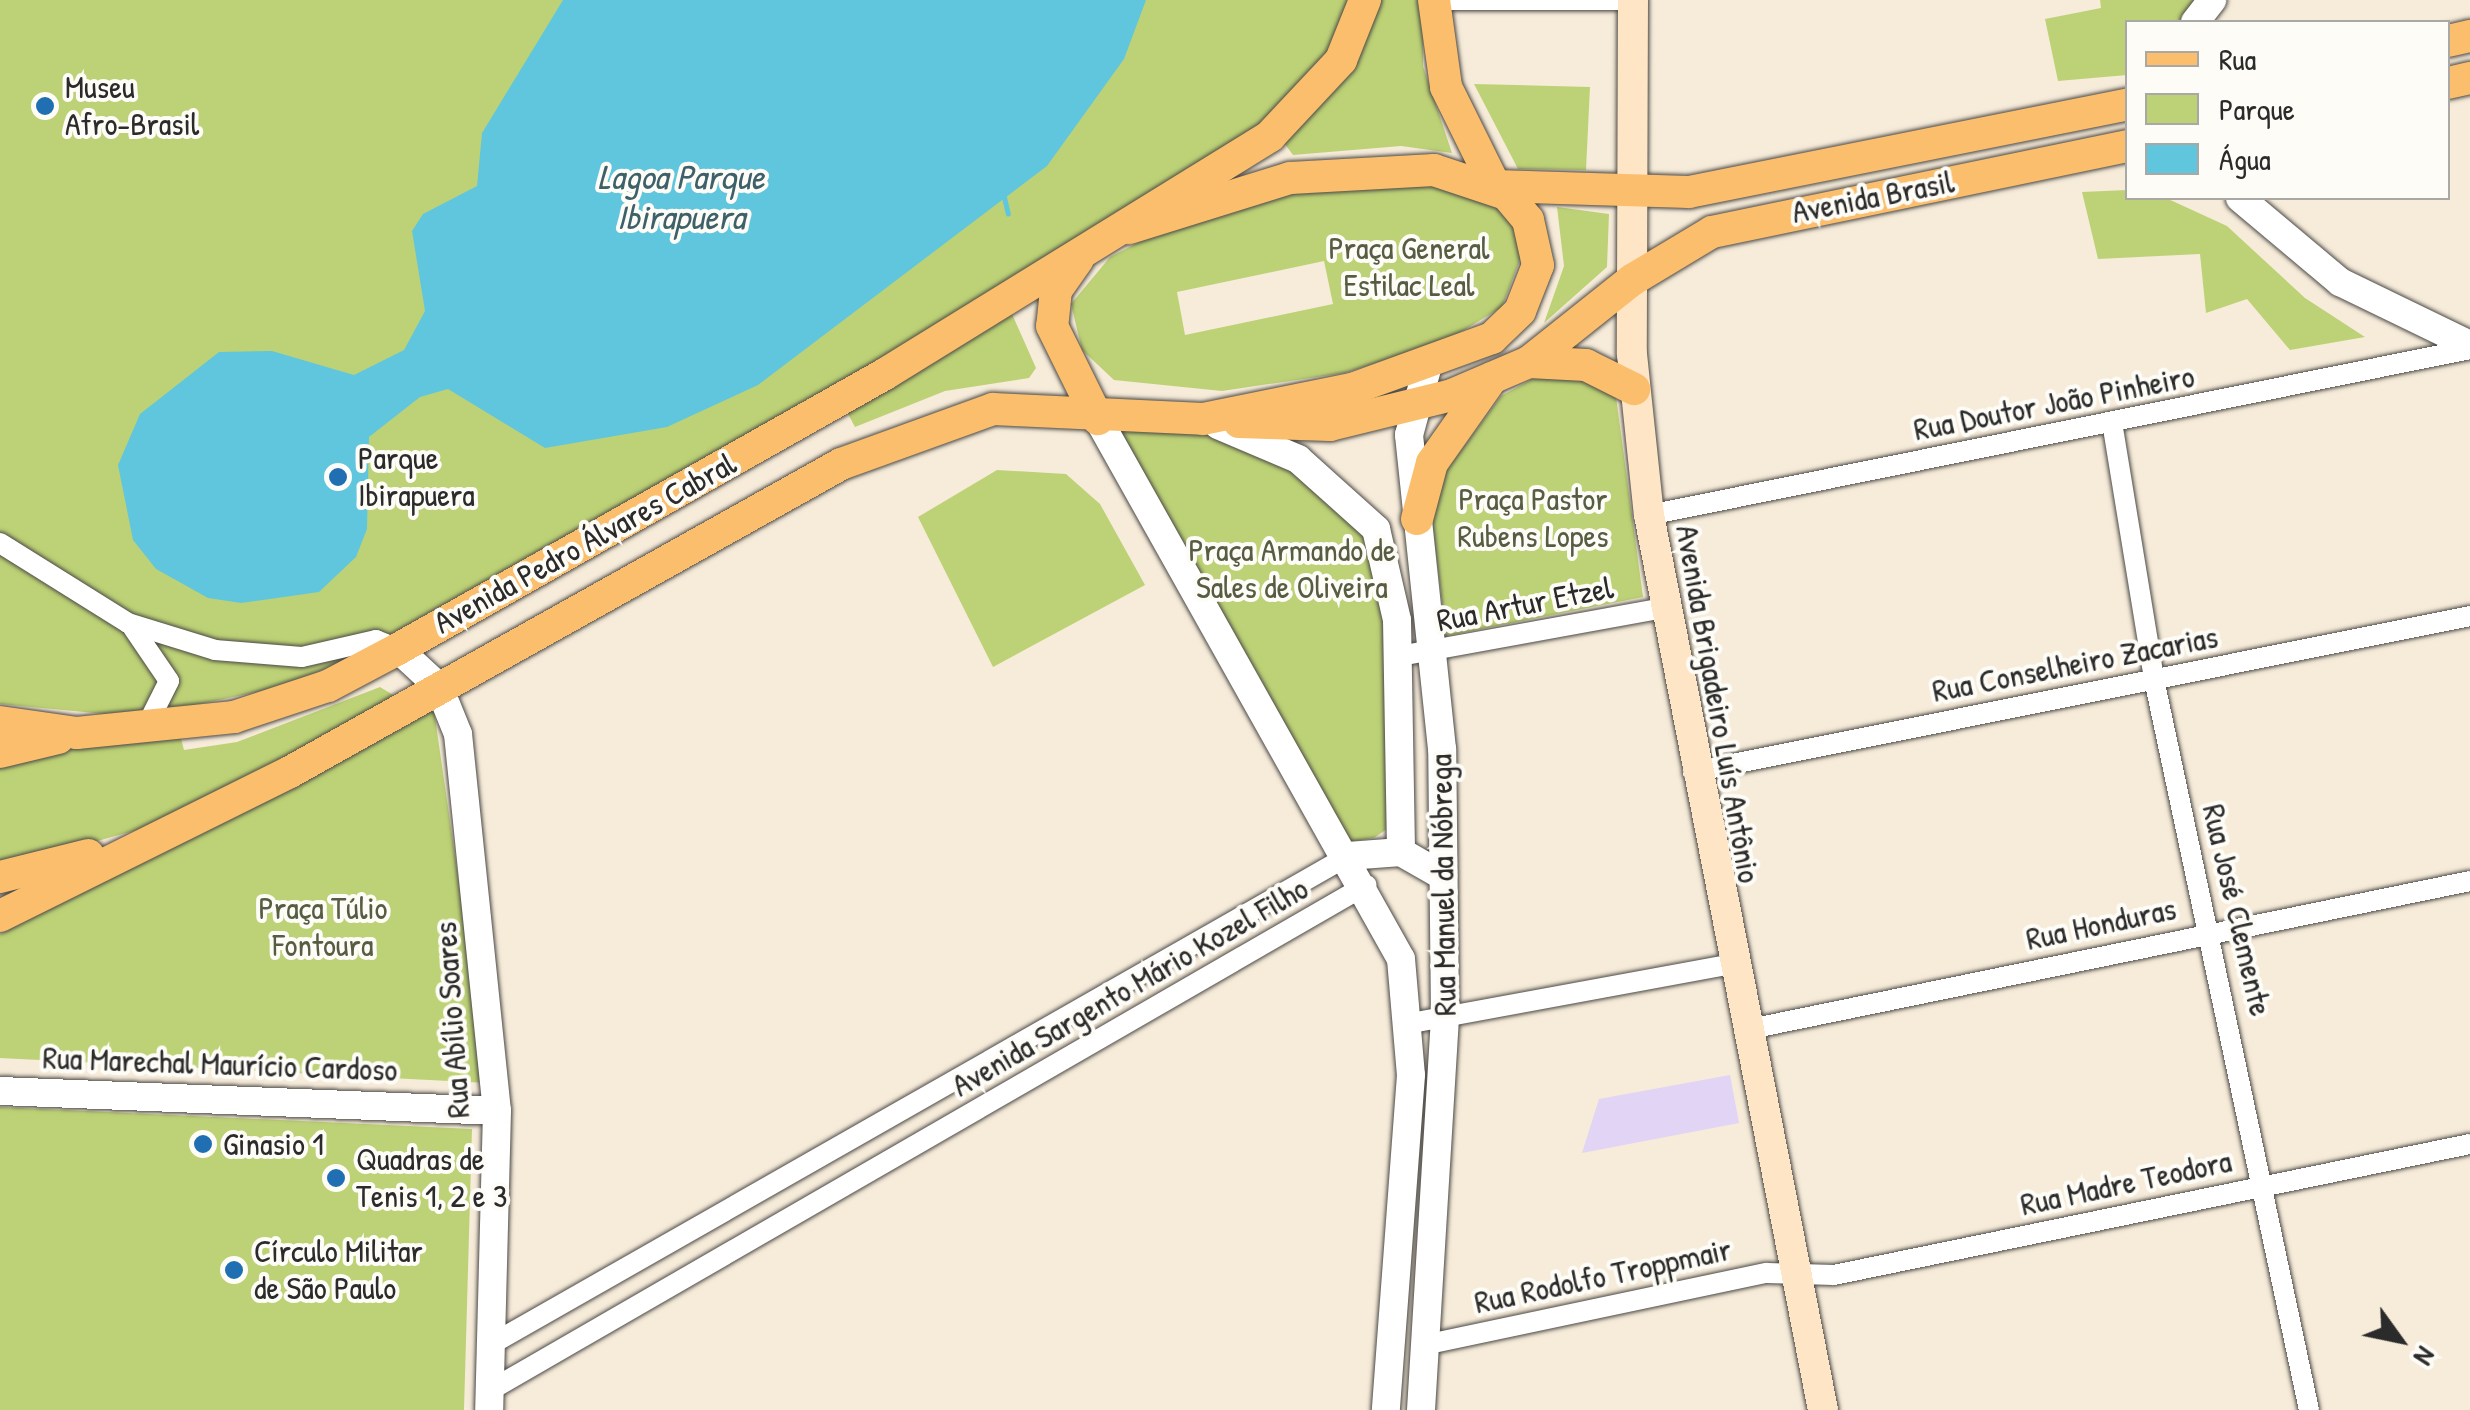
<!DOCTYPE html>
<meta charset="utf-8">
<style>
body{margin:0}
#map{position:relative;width:2470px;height:1410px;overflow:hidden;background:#f7ecda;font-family:"Patrick Hand",sans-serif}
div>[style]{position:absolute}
.built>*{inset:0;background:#e1d4f4}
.green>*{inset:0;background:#bdd276}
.water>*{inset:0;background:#60c6dd}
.stream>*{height:5px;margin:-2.5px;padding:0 2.5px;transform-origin:2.5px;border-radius:2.5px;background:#60c6dd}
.roads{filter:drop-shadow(0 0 2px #4a4845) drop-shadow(0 0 2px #4a4845)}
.minor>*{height:20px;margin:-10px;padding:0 10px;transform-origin:10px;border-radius:10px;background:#fff}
.tertiary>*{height:28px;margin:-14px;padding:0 14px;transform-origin:14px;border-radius:14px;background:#fff}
.secondary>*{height:30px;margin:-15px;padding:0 15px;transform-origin:15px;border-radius:15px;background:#fde5c5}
.primary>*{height:32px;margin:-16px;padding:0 16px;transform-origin:16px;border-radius:16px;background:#fabe6d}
.dots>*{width:28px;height:28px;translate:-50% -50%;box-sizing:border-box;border:5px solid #fdfcf7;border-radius:50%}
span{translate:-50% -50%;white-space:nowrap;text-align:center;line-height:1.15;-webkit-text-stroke:8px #fdfcf7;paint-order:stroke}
.poi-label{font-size:32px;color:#2b2b2b}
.left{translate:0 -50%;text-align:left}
.street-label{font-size:32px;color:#2b2b2b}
.park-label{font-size:32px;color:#575d42}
.water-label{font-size:35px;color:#3e6169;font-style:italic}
.legend{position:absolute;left:2125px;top:20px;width:325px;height:180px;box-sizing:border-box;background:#fdfcf7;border:2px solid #a9a8a5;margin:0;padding:12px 18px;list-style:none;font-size:30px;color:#2b2b2b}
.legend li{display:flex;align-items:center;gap:20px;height:50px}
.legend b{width:50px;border:2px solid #a9a8a5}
.north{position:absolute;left:2350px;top:1290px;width:100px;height:100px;-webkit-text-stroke:8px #fdfcf7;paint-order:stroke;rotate:123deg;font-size:28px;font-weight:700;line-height:40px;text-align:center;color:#2b2b2b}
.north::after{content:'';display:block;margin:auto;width:35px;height:45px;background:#2b2b2b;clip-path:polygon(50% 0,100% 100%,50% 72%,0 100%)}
</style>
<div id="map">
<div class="built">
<i style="clip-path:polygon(1730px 1075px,1739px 1123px,1582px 1153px,1599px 1099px)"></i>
</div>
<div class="green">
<i style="clip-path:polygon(0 0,1352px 0,1345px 31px,1250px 140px,968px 309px,340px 663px,277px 688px,137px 717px,0 704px)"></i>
<i style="clip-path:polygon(1376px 0,1423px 0,1423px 66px,1452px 153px,1401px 146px,1293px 155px,1281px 139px)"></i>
<i style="clip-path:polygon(2100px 0,2194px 0,2185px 22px,2128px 22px,2127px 75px,2058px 81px,2045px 19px,2101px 8px)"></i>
<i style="clip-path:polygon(1474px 84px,1590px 87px,1586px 170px,1518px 169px)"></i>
<i style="clip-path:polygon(evenodd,1434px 185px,1503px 209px,1525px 247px,1502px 307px,1446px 341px,1344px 373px,1222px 391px,1114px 380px,1082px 350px,1071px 304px,1110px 257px,1151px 236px,1278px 195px,1434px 185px,1324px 261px,1333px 304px,1185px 335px,1177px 292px,1324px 261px)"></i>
<i style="clip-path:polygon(2127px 190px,2128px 198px,2166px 198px,2227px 226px,2305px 298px,2365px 337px,2290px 350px,2247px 299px,2206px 313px,2200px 254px,2098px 259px,2082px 192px)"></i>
<i style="clip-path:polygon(1557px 207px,1609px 214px,1607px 267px,1544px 323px,1564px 266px)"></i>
<i style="clip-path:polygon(1012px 314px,1036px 368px,1029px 378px,945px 391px,855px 427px,847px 412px)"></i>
<i style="clip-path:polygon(1536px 377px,1585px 379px,1616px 397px,1643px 597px,1446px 636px,1432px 519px,1446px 471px,1501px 396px)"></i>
<i style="clip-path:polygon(1113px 427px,1201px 430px,1279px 460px,1368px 530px,1388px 619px,1391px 826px,1374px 838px,1348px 842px)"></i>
<i style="clip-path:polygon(997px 470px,1066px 474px,1100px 504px,1145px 585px,993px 667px,918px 517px)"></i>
<i style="clip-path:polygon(380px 687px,398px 698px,155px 825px,0 868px,0 758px,179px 731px,184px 750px,237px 742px)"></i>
<i style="clip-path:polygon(432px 697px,488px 1083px,0 1058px,0 934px)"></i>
<i style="clip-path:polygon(0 1107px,472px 1129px,464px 1410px,0 1410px)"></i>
</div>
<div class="water">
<i style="clip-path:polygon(563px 0,1146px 0,1124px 59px,1047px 166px,758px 385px,667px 427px,545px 448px,448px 389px,420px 397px,369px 437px,367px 529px,356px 557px,319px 592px,241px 603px,208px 598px,156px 569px,133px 540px,118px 465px,140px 414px,219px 352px,272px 351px,354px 375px,404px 350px,425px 311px,412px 231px,423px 214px,477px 186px,482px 133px)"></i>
</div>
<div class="stream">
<i style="left:1004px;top:197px;width:17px;rotate:77deg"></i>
</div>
<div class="roads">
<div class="minor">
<i style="left:1434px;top:0;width:199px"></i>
<i style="left:2112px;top:422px;width:260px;rotate:80.7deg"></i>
<i style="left:2154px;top:679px;width:747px;rotate:78.03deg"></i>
<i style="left:1649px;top:515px;width:838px;rotate:-11.43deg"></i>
<i style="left:0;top:543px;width:151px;rotate:32deg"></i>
<i style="left:128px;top:623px;width:91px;rotate:17.2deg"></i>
<i style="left:215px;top:650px;width:87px;rotate:4.6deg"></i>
<i style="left:302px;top:657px;width:76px;rotate:-12.9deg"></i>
<i style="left:376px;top:640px;width:24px;rotate:22deg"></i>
<i style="left:133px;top:628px;width:64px;rotate:55.8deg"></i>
<i style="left:169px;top:681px;width:54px;rotate:116.6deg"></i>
<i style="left:1399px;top:656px;width:268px;rotate:-10.3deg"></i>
<i style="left:1693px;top:772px;width:793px;rotate:-11.35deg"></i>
<i style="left:1411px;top:1023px;width:325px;rotate:-10.4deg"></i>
<i style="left:1745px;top:1030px;width:740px;rotate:-11.61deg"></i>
<i style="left:490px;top:1345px;width:988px;rotate:-29.68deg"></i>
<i style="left:1424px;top:1345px;width:350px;rotate:-11.9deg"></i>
<i style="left:1767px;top:1273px;width:67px;rotate:1.7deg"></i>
<i style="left:1834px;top:1275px;width:649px;rotate:-11.64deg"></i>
<i style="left:489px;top:1391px;width:1013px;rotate:-29.98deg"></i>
</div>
<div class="tertiary">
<i style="left:2195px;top:22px;width:28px;rotate:-52deg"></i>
<i style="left:2240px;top:198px;width:131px;rotate:40deg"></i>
<i style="left:2340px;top:282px;width:144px;rotate:25.9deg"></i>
<i style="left:1098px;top:419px;width:619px;rotate:60.7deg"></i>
<i style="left:1401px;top:959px;width:116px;rotate:85.1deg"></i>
<i style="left:1411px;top:1075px;width:336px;rotate:94.3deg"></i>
<i style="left:1218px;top:425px;width:87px;rotate:23deg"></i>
<i style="left:1298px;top:459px;width:105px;rotate:41.9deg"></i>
<i style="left:1376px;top:529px;width:93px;rotate:77deg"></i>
<i style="left:1397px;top:620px;width:232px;rotate:89deg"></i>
<i style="left:398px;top:649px;width:56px;rotate:42.8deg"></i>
<i style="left:439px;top:687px;width:51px;rotate:68deg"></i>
<i style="left:458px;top:734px;width:379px;rotate:84.1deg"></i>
<i style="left:497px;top:1111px;width:299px;rotate:91.5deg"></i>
<i style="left:1348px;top:856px;width:53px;rotate:-4.3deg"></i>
<i style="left:1401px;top:852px;width:48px;rotate:29.7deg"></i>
<i style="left:0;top:1091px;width:497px;rotate:2.3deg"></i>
<i style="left:1421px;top:1410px;width:395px;rotate:-86.5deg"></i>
<i style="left:1445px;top:1016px;width:267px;rotate:-90.6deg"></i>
<i style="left:1442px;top:749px;width:316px;rotate:-96deg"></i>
<i style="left:1409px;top:435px;width:73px;rotate:-74.8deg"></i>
</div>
<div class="secondary">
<i style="left:1633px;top:0;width:354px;rotate:90.2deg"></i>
<i style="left:1632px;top:354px;width:162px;rotate:84deg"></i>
<i style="left:1649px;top:515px;width:912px;rotate:79deg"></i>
</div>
<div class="primary">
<i style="left:1434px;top:0;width:88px;rotate:82.1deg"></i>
<i style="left:1446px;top:87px;width:110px;rotate:63.7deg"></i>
<i style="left:2448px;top:41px;width:23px;rotate:-13deg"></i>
<i style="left:2448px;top:83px;width:23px;rotate:-13deg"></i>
<i style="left:1495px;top:186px;width:194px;rotate:1.8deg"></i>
<i style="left:1689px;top:192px;width:448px;rotate:-11.3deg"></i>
<i style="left:1078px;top:259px;width:38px;rotate:125deg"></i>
<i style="left:1056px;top:290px;width:36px;rotate:96deg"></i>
<i style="left:1052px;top:326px;width:104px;rotate:63.7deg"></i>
<i style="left:1529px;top:362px;width:57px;rotate:3deg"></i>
<i style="left:1586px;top:365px;width:54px;rotate:26.6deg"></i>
<i style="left:1239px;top:422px;width:91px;rotate:1.9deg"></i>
<i style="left:1330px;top:425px;width:126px;rotate:-13.8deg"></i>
<i style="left:1452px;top:395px;width:84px;rotate:-23.2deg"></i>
<i style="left:1529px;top:362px;width:132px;rotate:-38.5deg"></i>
<i style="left:1632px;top:280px;width:93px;rotate:-31deg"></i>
<i style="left:1712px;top:232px;width:425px;rotate:-11.7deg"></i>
<i style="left:1417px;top:519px;width:58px;rotate:-75deg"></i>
<i style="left:1432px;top:463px;width:104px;rotate:-54.8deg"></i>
<i style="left:0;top:722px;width:78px;rotate:8.1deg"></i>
<i style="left:77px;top:733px;width:158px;rotate:-5.8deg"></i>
<i style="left:234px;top:717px;width:99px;rotate:-18.3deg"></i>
<i style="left:328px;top:686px;width:79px;rotate:-27.9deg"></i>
<i style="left:398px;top:649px;width:559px;rotate:-29.45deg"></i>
<i style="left:885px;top:374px;width:453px;rotate:-31.7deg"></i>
<i style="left:1270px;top:136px;width:104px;rotate:-46.9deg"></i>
<i style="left:1341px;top:60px;width:65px;rotate:-68.2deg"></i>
<i style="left:0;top:752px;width:60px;rotate:-13.6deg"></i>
<i style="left:0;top:877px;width:91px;rotate:-14deg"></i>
<i style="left:0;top:916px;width:324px;rotate:-26.4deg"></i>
<i style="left:290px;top:772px;width:631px;rotate:-29.2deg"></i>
<i style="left:841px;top:464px;width:162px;rotate:-19.9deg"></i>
<i style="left:993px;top:409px;width:210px;rotate:2.7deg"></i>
<i style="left:1203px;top:419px;width:152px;rotate:-11.4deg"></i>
<i style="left:1352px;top:389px;width:149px;rotate:-20deg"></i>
<i style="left:1492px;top:338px;width:39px;rotate:-44deg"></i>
<i style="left:1520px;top:311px;width:49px;rotate:-68.6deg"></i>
<i style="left:1538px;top:265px;width:46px;rotate:-102.5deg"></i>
<i style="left:1528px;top:220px;width:34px;rotate:-130deg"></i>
<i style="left:1506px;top:194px;width:76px;rotate:-161.6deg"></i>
<i style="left:1434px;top:170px;width:144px;rotate:176.8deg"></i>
<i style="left:1290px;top:178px;width:169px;rotate:162.7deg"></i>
</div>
</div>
<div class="dots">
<i style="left:45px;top:106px;background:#1f6fb2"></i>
<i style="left:338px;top:477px;background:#1f6fb2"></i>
<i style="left:203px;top:1144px;background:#1f6fb2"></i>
<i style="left:336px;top:1178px;background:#1f6fb2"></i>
<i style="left:234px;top:1270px;background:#1f6fb2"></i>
</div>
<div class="poi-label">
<span class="left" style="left:65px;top:106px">Museu<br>Afro-Brasil</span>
<span class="left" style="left:358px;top:477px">Parque<br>Ibirapuera</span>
<span class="left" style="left:223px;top:1144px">Ginasio 1</span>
<span class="left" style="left:356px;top:1178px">Quadras de<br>Tenis 1, 2 e 3</span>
<span class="left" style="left:254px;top:1270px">Círculo Militar<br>de São Paulo</span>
</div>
<div class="street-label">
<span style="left:1873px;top:197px;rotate:-11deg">Avenida Brasil</span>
<span style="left:2054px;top:403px;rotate:-11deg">Rua Doutor João Pinheiro</span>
<span style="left:585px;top:543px;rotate:-29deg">Avenida Pedro Álvares Cabral</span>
<span style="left:1525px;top:604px;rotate:-11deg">Rua Artur Etzel</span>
<span style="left:2075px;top:664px;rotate:-11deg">Rua Conselheiro Zacarias</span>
<span style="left:1718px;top:704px;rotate:80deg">Avenida Brigadeiro Luís Antônio</span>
<span style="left:1443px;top:885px;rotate:-91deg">Rua Manuel da Nóbrega</span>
<span style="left:2237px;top:910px;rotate:77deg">Rua José Clemente</span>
<span style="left:2101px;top:924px;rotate:-12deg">Rua Honduras</span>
<span style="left:1130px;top:987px;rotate:-30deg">Avenida Sargento Mário Kozel Filho</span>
<span style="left:452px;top:1020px;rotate:-94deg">Rua Abílio Soares</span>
<span style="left:220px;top:1064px;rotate:2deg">Rua Marechal Maurício Cardoso</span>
<span style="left:2126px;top:1183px;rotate:-12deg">Rua Madre Teodora</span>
<span style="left:1603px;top:1276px;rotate:-12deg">Rua Rodolfo Troppmair</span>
</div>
<div class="park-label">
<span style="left:1409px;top:267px">Praça General<br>Estilac Leal</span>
<span style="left:1533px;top:518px">Praça Pastor<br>Rubens Lopes</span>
<span style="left:1292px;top:569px">Praça Armando de<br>Sales de Oliveira</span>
<span style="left:323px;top:927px">Praça Túlio<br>Fontoura</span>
</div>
<div class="water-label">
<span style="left:681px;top:197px">Lagoa Parque<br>Ibirapuera</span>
</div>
<ul class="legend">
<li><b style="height:12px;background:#fabe6d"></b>Rua</li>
<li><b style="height:28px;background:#bdd276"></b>Parque</li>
<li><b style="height:28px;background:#60c6dd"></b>Água</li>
</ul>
<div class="north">N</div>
</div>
